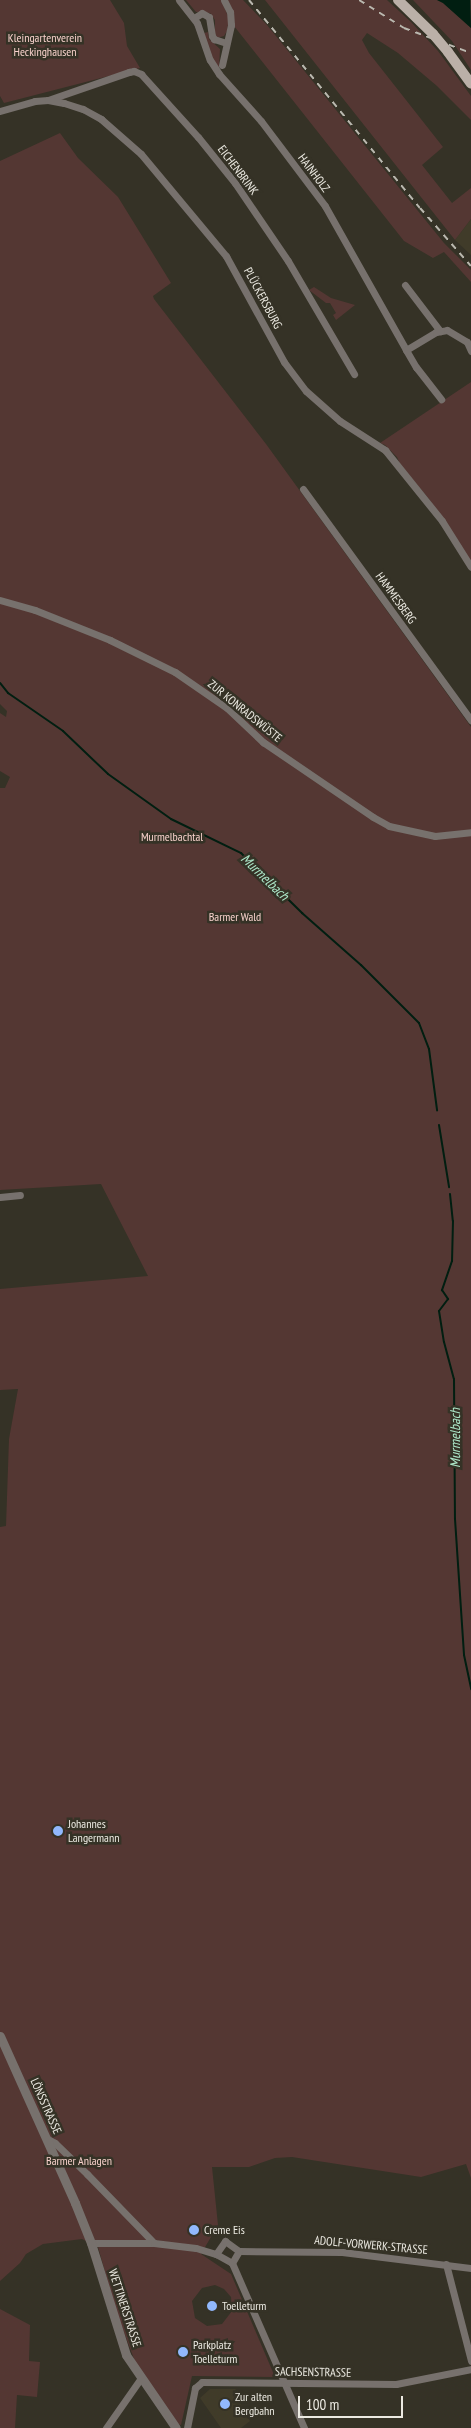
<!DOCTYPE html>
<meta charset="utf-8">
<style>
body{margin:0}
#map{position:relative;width:471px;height:2428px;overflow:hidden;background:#353226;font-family:"PT Sans Narrow",sans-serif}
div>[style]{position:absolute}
.built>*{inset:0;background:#403b29}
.green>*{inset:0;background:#543733}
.water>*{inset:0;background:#011e11}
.stream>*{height:2px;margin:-1px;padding:0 1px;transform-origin:1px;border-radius:1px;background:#011e11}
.minor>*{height:7px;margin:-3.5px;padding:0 3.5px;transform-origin:3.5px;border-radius:3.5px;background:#77716d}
.tertiary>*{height:9px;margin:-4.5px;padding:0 4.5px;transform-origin:4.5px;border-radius:4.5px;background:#77716d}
.primary>*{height:10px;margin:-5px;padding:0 5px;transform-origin:5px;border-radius:5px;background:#bbb0a8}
.rail>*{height:2px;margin-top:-1px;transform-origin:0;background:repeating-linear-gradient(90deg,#bab8af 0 6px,transparent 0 12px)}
.primary-bridge>*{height:10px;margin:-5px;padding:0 5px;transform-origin:5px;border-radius:5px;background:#bbb0a8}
.dots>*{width:14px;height:14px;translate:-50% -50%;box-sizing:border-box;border:2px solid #353226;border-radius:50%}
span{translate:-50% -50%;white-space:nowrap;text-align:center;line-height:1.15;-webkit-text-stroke:5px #353226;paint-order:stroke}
.park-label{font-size:12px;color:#f7d1cb}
.street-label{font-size:12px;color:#eceae2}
.poi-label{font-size:12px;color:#eceae2}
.left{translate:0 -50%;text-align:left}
.water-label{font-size:14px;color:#ade8c9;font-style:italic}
.scale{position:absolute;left:298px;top:2396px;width:105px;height:22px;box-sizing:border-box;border:2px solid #eceae2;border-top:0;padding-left:6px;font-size:15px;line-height:18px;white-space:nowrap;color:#eceae2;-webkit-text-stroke:4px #353226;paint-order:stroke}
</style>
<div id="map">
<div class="built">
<i style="clip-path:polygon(471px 219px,471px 255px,455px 240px)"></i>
<i style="clip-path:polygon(210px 2389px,236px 2389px,234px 2392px,250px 2421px,241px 2428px,221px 2428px,200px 2398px)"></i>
</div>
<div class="green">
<i style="clip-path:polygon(0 0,110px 0,124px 23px,127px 46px,140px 68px,4px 103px,0 96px)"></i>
<i style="clip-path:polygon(186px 0,221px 0,229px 18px,227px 31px,224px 36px,217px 38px,215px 34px,215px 20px,210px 13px,196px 12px)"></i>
<i style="clip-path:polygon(226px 0,243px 0,267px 25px,444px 243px,471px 270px,471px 282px,444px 252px,433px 258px,404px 241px,234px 26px)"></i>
<i style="clip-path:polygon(265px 0,387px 0,411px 22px,438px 51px,471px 96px,471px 120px,437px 86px,398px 53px,367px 33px,362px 40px,369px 53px,443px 147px,422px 165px,452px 203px,471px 188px,471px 219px,455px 240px)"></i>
<i style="clip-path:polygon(413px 0,437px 0,443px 3px,471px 28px,471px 70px,452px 41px)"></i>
<i style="clip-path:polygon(208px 32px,209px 39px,220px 49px,219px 68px,211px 56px,204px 33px)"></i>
<i style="clip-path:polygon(evenodd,60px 133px,78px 158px,118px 197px,171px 283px,153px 296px,154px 299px,266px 444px,471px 727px,471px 2178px,466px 2164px,421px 2177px,292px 2157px,275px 2158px,249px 2167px,212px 2167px,218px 2225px,201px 2254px,231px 2274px,275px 2377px,192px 2376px,181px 2425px,178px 2424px,136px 2364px,117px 2314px,98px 2247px,82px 2239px,43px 2244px,26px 2254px,20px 2263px,0 2281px,0 1527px,6px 1526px,9px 1439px,18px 1389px,0 1390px,0 1289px,148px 1276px,101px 1184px,0 1190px,0 788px,5px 788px,10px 777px,0 771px,0 713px,6px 717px,7px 711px,0 704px,0 161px,60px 133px,215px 2285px,224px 2289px,231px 2297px,232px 2311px,222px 2324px,207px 2326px,195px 2318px,192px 2301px,202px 2288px,215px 2285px)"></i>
<i style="clip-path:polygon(314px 287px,331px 298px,355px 305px,336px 320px,333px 315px,336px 313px,330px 303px,326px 303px,309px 290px)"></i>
<i style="clip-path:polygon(471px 382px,471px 564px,429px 499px,400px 464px,397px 457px,385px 445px,380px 443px)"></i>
<i style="clip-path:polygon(0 2309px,30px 2325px,29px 2361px,40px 2362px,37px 2397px,17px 2395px,15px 2428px,0 2428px)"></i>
</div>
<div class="water">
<i style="clip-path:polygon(437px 0,470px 0,471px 28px,443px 3px)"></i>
</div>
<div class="stream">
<i style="left:0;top:683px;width:13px;rotate:51deg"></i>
<i style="left:8px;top:693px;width:67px;rotate:34.6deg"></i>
<i style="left:63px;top:731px;width:62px;rotate:43.7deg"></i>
<i style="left:108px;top:774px;width:77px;rotate:35.5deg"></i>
<i style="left:171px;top:819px;width:78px;rotate:25.9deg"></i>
<i style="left:241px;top:853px;width:86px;rotate:44.5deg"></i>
<i style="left:302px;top:913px;width:79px;rotate:41.4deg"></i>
<i style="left:361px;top:965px;width:82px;rotate:45deg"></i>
<i style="left:419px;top:1023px;width:28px;rotate:69deg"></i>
<i style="left:429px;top:1049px;width:62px;rotate:82.5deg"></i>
<i style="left:439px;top:1125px;width:63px;rotate:80.8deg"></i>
<i style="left:450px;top:1194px;width:27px;rotate:84deg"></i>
<i style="left:453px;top:1221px;width:40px;rotate:91.4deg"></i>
<i style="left:452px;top:1261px;width:31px;rotate:109deg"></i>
<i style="left:442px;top:1290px;width:11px;rotate:56deg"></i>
<i style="left:448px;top:1299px;width:15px;rotate:127deg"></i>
<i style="left:439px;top:1311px;width:31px;rotate:81deg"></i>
<i style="left:444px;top:1342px;width:38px;rotate:75deg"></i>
<i style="left:454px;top:1379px;width:140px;rotate:89.6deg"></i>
<i style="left:455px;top:1519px;width:136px;rotate:86.2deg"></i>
<i style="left:464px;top:1655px;width:35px;rotate:78deg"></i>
</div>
<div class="minor">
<i style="left:179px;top:0;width:29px;rotate:52deg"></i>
<i style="left:197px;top:23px;width:39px;rotate:71deg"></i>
<i style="left:210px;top:60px;width:17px;rotate:57deg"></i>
<i style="left:219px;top:74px;width:63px;rotate:48.2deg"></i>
<i style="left:261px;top:121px;width:106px;rotate:53deg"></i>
<i style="left:325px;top:206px;width:165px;rotate:60.6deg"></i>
<i style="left:406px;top:350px;width:35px;rotate:-31deg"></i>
<i style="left:436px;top:332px;width:11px;rotate:-10deg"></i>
<i style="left:447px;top:330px;width:23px;rotate:31deg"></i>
<i style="left:467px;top:342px;width:10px;rotate:66deg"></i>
<i style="left:194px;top:18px;width:9px;rotate:-32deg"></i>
<i style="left:202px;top:13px;width:8px;rotate:30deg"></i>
<i style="left:209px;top:17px;width:19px;rotate:81deg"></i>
<i style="left:212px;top:36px;width:4px;rotate:56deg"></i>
<i style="left:214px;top:39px;width:13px;rotate:18deg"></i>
<i style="left:222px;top:65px;width:41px;rotate:-77.3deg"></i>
<i style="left:231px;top:25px;width:13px;rotate:-94deg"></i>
<i style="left:230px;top:12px;width:13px;rotate:-117deg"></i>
<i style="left:48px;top:100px;width:86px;rotate:-19.1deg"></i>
<i style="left:129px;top:72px;width:5px;rotate:-11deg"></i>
<i style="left:134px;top:71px;width:8px;rotate:23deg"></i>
<i style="left:141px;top:74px;width:85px;rotate:47.9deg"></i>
<i style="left:198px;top:137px;width:59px;rotate:51.2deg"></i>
<i style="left:235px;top:183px;width:94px;rotate:55.8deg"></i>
<i style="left:288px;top:261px;width:131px;rotate:59.7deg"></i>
<i style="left:0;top:111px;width:36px;rotate:-16deg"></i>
<i style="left:35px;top:101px;width:13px;rotate:-4deg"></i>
<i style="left:48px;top:100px;width:16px;rotate:11deg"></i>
<i style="left:64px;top:103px;width:20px;rotate:18deg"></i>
<i style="left:83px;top:109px;width:21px;rotate:29deg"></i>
<i style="left:101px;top:119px;width:53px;rotate:41.2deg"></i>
<i style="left:141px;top:154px;width:133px;rotate:50.2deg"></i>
<i style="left:226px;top:256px;width:121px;rotate:61.3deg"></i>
<i style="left:284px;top:362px;width:36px;rotate:53deg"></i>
<i style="left:306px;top:391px;width:45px;rotate:41.4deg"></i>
<i style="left:340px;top:421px;width:54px;rotate:32.8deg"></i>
<i style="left:385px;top:450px;width:91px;rotate:51.2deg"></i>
<i style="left:442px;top:521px;width:54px;rotate:57.8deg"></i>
<i style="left:405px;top:285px;width:58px;rotate:52.7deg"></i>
<i style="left:406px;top:350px;width:20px;rotate:60deg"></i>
<i style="left:416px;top:367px;width:41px;rotate:52deg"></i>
<i style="left:303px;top:489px;width:286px;rotate:54deg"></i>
<i style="left:0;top:600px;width:36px;rotate:16deg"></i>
<i style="left:35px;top:610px;width:81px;rotate:21.8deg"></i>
<i style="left:110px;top:640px;width:72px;rotate:26.2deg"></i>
<i style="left:175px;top:672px;width:63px;rotate:34.7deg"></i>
<i style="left:227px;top:708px;width:50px;rotate:43.4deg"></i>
<i style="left:263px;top:742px;width:133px;rotate:34.3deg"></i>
<i style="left:373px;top:817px;width:18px;rotate:29deg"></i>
<i style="left:389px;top:826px;width:47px;rotate:12.3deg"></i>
<i style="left:435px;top:836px;width:36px;rotate:-6deg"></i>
<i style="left:0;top:1197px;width:20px;rotate:-6deg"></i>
<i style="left:46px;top:2138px;width:10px;rotate:29deg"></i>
<i style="left:55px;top:2143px;width:45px;rotate:44.1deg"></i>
<i style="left:87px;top:2174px;width:96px;rotate:45.8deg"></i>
<i style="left:91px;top:2243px;width:63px"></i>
<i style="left:154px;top:2243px;width:42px;rotate:6.8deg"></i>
<i style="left:196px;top:2248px;width:21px;rotate:17deg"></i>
<i style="left:216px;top:2254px;width:18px;rotate:29deg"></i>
<i style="left:239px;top:2251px;width:103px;rotate:0.6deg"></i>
<i style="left:342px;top:2252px;width:130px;rotate:7.1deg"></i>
<i style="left:216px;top:2254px;width:16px;rotate:-55deg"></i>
<i style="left:225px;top:2241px;width:17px;rotate:36deg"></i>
<i style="left:239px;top:2251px;width:14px;rotate:120deg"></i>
<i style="left:232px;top:2263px;width:180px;rotate:66.4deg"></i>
<i style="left:446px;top:2264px;width:100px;rotate:75.5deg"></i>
<i style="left:106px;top:2428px;width:61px;rotate:-55deg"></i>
<i style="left:187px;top:2428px;width:41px;rotate:-78.7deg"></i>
<i style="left:195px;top:2388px;width:9px;rotate:-41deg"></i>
<i style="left:202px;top:2382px;width:194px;rotate:0.6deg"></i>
<i style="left:396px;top:2384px;width:76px;rotate:-11.3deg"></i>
</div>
<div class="tertiary">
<i style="left:0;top:2036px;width:183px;rotate:65.8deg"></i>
<i style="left:75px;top:2203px;width:43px;rotate:68.2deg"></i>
<i style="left:91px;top:2243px;width:117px;rotate:72.6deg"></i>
<i style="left:126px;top:2355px;width:88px;rotate:55.6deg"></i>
</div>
<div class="primary">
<i style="left:398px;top:0;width:49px;rotate:44.2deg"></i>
<i style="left:448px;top:52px;width:39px;rotate:54deg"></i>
</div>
<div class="rail">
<i style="left:249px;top:0;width:269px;rotate:50.6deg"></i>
<i style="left:420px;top:208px;width:77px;rotate:48.7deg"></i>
<i style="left:359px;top:0;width:53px;rotate:31.9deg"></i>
<i style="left:404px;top:28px;width:72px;rotate:20.5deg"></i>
</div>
<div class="primary-bridge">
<i style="left:433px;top:34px;width:23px;rotate:50deg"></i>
</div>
<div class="dots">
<i style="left:58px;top:1831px;background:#91b8fd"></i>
<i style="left:194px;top:2230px;background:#91b8fd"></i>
<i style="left:212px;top:2306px;background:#91b8fd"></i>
<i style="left:183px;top:2352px;background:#91b8fd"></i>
<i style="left:225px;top:2404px;background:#91b8fd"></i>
</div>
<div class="park-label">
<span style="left:45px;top:45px">Kleingartenverein<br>Heckinghausen</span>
<span style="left:172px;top:837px">Murmelbachtal</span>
<span style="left:235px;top:917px">Barmer Wald</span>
<span style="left:79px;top:2161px">Barmer Anlagen</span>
</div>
<div class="street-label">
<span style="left:238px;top:170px;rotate:53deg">EICHENBRINK</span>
<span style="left:314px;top:173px;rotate:53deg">HAINHOLZ</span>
<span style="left:263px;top:298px;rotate:62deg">PLÜCKERSBURG</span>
<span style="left:396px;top:598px;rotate:54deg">HAMMESBERG</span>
<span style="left:245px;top:711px;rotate:39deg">ZUR KONRADSWÜSTE</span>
<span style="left:46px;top:2106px;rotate:66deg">LÖNSSTRASSE</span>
<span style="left:371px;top:2245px;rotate:5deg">ADOLF-VORWERK-STRASSE</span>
<span style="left:125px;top:2308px;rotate:72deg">WETTINERSTRASSE</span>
<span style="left:313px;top:2372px;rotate:1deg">SACHSENSTRASSE</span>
</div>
<div class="poi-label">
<span class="left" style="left:68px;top:1831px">Johannes<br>Langermann</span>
<span class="left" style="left:204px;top:2230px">Creme Eis</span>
<span class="left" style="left:222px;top:2306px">Toelleturm</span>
<span class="left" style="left:193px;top:2352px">Parkplatz<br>Toelleturm</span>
<span class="left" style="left:235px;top:2404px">Zur alten<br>Bergbahn</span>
</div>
<div class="water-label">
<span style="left:265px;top:877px;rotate:44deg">Murmelbach</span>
<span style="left:455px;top:1438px;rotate:-90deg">Murmelbach</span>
</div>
<div class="scale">100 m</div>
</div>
